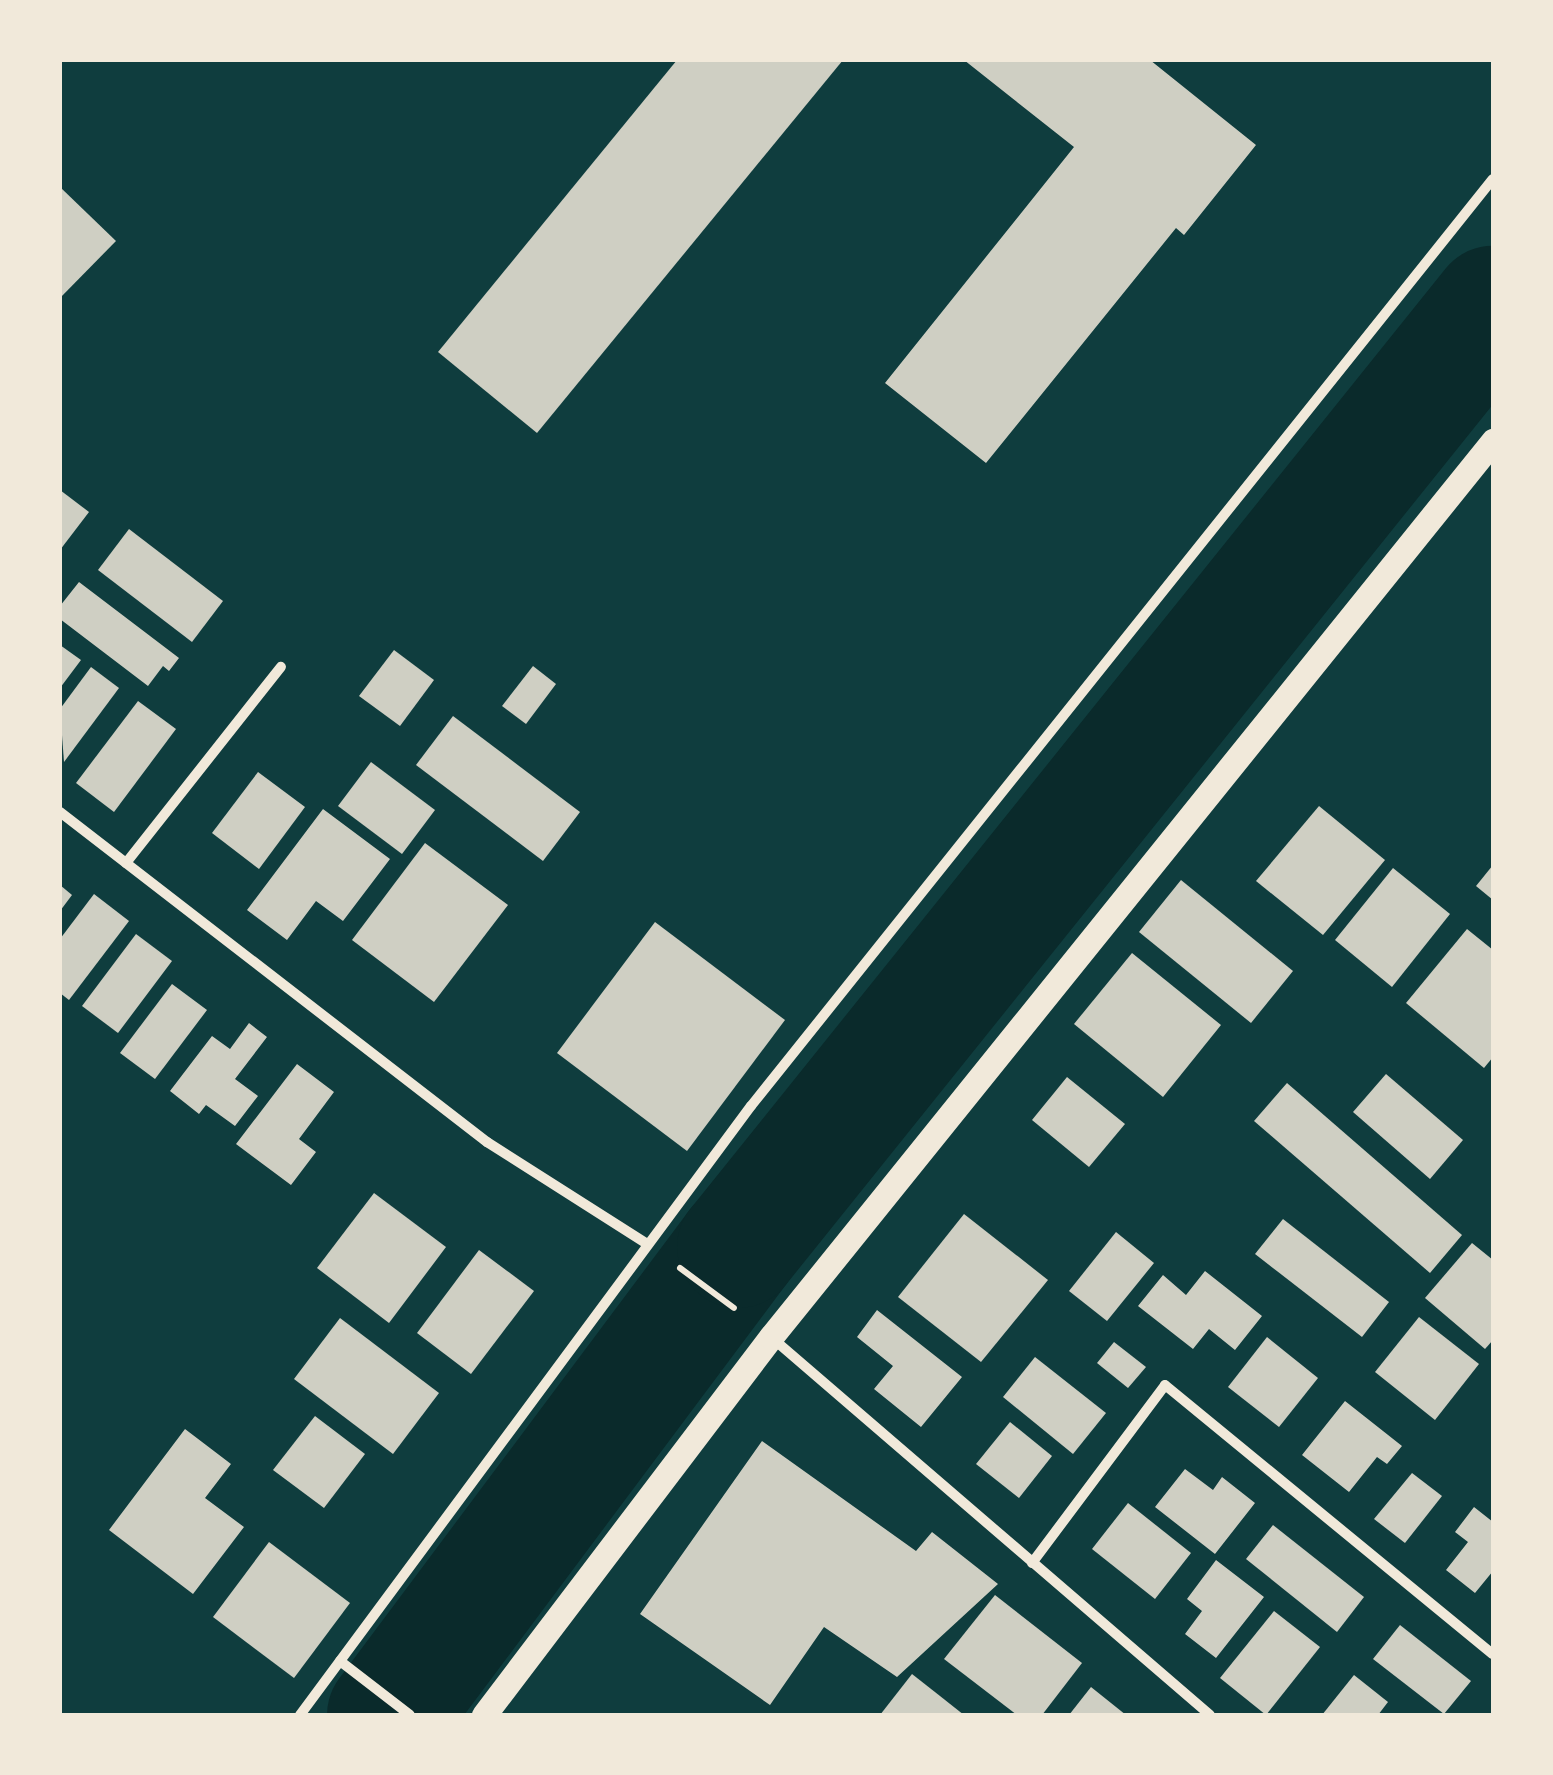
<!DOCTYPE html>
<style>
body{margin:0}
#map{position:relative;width:1553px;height:1775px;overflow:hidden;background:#0f3d3e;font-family:"Archivo Narrow",sans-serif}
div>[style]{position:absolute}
.river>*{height:122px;margin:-61px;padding:0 61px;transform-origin:61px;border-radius:61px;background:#0a2a2b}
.building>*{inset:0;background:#cfcfc3}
.path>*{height:6px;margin:-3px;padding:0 3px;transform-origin:3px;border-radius:3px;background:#f1e9da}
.minor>*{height:10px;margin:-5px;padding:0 5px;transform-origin:5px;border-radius:5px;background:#f1e9da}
.primary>*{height:25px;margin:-12.5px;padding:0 12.5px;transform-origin:12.5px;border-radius:12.5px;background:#f1e9da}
span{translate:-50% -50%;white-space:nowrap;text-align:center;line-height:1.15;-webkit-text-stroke:9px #f1e9da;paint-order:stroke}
.frame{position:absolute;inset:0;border:62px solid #f1e9da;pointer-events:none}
</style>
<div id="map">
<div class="river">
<i style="left:388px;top:1715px;width:584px;rotate:-53.21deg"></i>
<i style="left:738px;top:1247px;width:1206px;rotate:-51.23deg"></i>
</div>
<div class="building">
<i style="clip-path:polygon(677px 60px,843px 60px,537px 433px,438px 352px)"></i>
<i style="clip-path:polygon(964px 60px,1150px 60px,1256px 145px,1184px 235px,1176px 228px,986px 463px,885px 383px,1074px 147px)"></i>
<i style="clip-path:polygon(60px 187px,116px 241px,60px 298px)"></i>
<i style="clip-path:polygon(60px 490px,89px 512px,60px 550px)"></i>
<i style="clip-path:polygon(129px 529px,223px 601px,192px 642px,98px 570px)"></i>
<i style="clip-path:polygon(79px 582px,179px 658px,169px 671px,163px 666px,148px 686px,60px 619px,60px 606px)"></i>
<i style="clip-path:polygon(60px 645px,81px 660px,60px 688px)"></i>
<i style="clip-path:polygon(394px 650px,434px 680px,400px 726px,359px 696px)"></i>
<i style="clip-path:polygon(533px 666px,556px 684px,526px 724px,502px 706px)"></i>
<i style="clip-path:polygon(91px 667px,119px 688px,64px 762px,60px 709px)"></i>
<i style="clip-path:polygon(138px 701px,176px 729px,114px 812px,76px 783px)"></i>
<i style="clip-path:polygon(453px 716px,580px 812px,543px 861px,416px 765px)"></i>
<i style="clip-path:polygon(371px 762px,435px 810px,402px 854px,338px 806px)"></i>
<i style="clip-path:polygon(258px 772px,305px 807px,259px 869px,212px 833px)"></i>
<i style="clip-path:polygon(1319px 806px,1385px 860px,1323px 935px,1256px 881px)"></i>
<i style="clip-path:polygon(323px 809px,390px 859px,343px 921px,316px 901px,287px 940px,247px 910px)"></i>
<i style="clip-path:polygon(425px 843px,508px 905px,434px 1002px,352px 940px)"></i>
<i style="clip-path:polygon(1493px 865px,1493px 900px,1476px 886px)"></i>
<i style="clip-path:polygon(1393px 868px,1450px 914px,1392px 987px,1335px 940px)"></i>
<i style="clip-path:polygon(1181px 880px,1293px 971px,1251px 1023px,1139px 932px)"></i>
<i style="clip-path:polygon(60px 885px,72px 895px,60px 911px)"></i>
<i style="clip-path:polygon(94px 894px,129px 921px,69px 1000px,60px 993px,60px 939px)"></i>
<i style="clip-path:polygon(655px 922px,785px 1020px,687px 1151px,557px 1053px)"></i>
<i style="clip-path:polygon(1467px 929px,1493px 950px,1493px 1057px,1484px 1068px,1406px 1003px)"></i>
<i style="clip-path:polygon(136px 934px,172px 961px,118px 1033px,82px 1006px)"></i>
<i style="clip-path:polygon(1132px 953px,1221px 1025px,1163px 1097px,1074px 1024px)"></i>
<i style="clip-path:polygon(172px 984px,207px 1010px,155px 1079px,120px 1053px)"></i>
<i style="clip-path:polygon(249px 1023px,267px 1037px,235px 1079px,258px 1096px,235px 1126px,206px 1105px,199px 1114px,170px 1091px,212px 1036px,230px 1049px)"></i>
<i style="clip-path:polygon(297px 1064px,334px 1092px,299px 1139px,316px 1152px,291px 1185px,236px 1144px)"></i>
<i style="clip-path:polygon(1386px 1074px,1463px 1140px,1430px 1179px,1353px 1112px)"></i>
<i style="clip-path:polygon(1067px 1077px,1125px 1124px,1089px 1167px,1032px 1120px)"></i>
<i style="clip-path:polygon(1287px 1083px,1462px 1235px,1430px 1273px,1254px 1121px)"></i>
<i style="clip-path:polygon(374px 1193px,446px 1247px,389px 1323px,317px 1268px)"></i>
<i style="clip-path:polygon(964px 1214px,1048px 1280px,981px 1362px,898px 1297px)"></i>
<i style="clip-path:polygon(1283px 1219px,1389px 1302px,1362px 1337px,1255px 1254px)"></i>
<i style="clip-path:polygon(1116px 1232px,1154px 1263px,1107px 1321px,1069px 1291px)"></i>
<i style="clip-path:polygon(1472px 1243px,1493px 1260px,1493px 1340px,1485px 1349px,1425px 1298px)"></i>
<i style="clip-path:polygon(479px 1250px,534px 1291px,471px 1374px,417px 1333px)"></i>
<i style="clip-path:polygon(1205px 1271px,1262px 1316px,1235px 1350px,1209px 1329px,1193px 1349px,1138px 1306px,1163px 1275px,1186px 1295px)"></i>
<i style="clip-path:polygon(877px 1310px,962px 1377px,921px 1427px,874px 1389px,893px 1366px,857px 1337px)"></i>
<i style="clip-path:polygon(1419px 1317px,1479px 1364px,1435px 1420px,1375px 1372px)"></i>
<i style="clip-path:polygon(340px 1318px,439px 1393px,393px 1454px,294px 1379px)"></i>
<i style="clip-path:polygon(1267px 1337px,1318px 1378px,1279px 1427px,1228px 1387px)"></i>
<i style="clip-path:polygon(1114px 1342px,1146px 1367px,1128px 1388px,1097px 1363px)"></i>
<i style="clip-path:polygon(1035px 1357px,1106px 1413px,1073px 1454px,1003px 1397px)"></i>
<i style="clip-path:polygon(1345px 1401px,1402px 1446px,1387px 1464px,1377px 1457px,1349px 1492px,1302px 1455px)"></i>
<i style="clip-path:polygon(315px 1416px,365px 1454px,324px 1508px,273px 1470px)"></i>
<i style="clip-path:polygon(1010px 1422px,1052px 1456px,1019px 1498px,976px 1464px)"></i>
<i style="clip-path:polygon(185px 1429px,231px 1464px,205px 1498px,244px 1527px,193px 1594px,109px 1530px)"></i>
<i style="clip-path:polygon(762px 1441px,916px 1551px,932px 1532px,998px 1584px,897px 1677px,824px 1627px,770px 1705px,640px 1614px)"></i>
<i style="clip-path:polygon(1185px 1469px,1213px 1490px,1222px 1477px,1255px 1503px,1215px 1554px,1155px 1507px)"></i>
<i style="clip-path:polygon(1412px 1473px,1442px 1496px,1405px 1543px,1374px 1519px)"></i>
<i style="clip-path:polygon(1128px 1503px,1191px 1553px,1155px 1599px,1092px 1549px)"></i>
<i style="clip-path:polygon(1474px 1507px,1493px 1522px,1493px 1571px,1475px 1593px,1446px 1570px,1468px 1542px,1455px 1532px)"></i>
<i style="clip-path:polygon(1273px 1525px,1364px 1597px,1337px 1632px,1246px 1559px)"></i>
<i style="clip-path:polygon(269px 1542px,350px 1603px,294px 1678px,213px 1617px)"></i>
<i style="clip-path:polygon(1216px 1560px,1264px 1597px,1216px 1658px,1185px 1634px,1202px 1611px,1187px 1599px)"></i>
<i style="clip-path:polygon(995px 1595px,1082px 1663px,1042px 1715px,1017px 1715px,944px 1659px)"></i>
<i style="clip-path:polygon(1274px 1611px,1320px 1647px,1266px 1715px,1220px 1678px)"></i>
<i style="clip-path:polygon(1400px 1625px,1471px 1681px,1444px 1714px,1373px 1659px)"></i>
<i style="clip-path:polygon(912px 1674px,940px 1696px,964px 1715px,880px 1715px)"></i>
<i style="clip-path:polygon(1354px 1675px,1388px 1702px,1378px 1715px,1322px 1715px)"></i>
<i style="clip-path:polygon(1091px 1687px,1126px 1715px,1069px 1715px)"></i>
</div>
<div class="path">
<i style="left:680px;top:1268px;width:67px;rotate:36.5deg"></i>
</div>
<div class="minor">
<i style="left:60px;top:812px;width:540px;rotate:37.7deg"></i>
<i style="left:487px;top:1142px;width:190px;rotate:32.5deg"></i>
<i style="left:126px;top:863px;width:250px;rotate:-51.7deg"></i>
<i style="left:771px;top:1337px;width:579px;rotate:40.73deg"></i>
<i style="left:1032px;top:1563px;width:222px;rotate:-53.2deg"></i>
<i style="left:1165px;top:1385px;width:424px;rotate:39.4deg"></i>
<i style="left:340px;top:1661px;width:88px;rotate:37.6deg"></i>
<i style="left:300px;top:1715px;width:758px;rotate:-53.48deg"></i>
<i style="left:751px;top:1106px;width:1187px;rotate:-51.33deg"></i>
</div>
<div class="primary">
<i style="left:484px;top:1715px;width:475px;rotate:-52.8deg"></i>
<i style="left:771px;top:1337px;width:1151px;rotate:-51.14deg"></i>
</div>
<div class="frame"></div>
</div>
